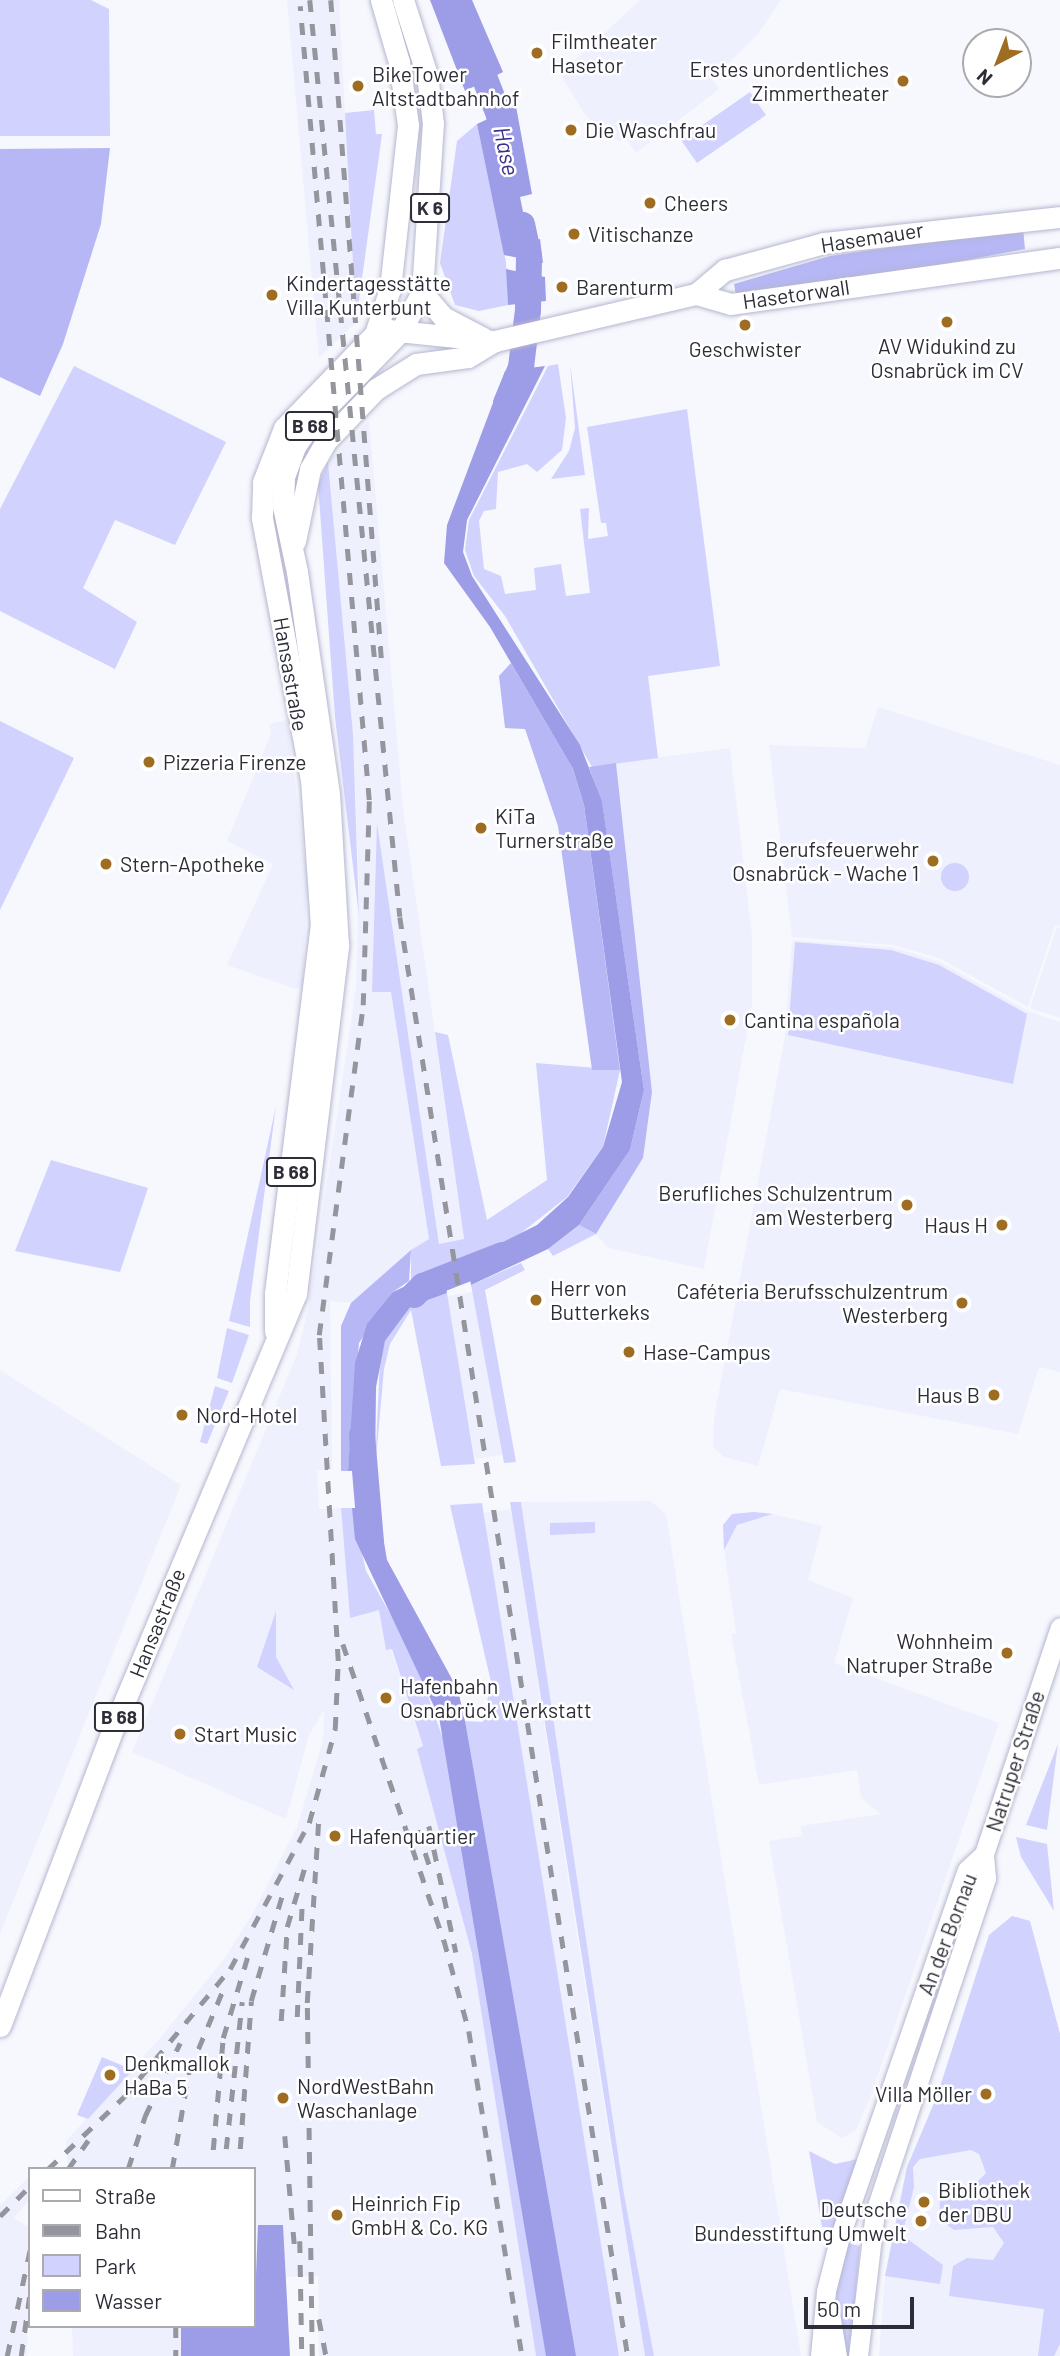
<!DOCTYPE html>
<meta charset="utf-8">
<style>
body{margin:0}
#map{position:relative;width:1060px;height:2356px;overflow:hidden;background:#f7f8fd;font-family:Barlow,sans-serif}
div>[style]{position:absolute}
.built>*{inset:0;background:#eff0fe}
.green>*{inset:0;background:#d1d2fe}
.round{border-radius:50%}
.forest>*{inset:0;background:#b6b7f4}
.water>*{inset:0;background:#9d9ce7}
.river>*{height:26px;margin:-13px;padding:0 13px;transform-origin:13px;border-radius:13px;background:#9d9ce7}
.roads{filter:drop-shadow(0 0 2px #b5b6d0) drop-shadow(0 0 2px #b5b6d0)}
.secondary>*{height:19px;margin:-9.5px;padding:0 9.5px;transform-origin:9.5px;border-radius:9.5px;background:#fff}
.primary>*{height:21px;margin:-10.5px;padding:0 10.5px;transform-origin:10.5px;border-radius:10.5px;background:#fff}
.rail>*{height:4.5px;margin-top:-2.25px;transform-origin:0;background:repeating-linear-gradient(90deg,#95969d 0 12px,transparent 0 24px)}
.dots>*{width:19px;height:19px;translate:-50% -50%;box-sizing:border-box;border:4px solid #fff;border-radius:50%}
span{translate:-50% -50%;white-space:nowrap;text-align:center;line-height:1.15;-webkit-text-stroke:5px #fff;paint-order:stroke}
.shield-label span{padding:2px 5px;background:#fff;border:2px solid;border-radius:5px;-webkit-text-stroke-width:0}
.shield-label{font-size:19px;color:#2d2d37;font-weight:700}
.poi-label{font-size:21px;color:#2d2d37}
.left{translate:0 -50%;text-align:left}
.right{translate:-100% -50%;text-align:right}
.street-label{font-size:21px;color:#2d2d37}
.water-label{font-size:23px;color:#3c3187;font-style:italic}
.legend{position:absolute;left:28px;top:2167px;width:228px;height:161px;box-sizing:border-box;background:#fff;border:2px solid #ababaf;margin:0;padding:9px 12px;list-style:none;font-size:21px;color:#2d2d37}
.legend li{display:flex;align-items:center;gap:14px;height:35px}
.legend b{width:35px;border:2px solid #ababaf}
.north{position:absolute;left:962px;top:28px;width:70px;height:70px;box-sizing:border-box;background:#fff;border:2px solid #ababaf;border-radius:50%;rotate:222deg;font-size:19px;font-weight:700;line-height:28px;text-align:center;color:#2d2d37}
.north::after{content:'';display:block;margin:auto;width:24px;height:32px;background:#9e6d21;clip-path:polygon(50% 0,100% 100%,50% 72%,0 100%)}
.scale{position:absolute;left:804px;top:2297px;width:110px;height:32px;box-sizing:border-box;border:4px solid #2d2d37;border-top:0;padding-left:9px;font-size:21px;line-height:24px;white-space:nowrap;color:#2d2d37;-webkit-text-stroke:5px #fff;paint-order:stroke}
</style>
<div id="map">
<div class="built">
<i style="clip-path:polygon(287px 0,339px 0,356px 322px,319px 358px)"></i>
<i style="clip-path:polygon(640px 0,781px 0,758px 34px,712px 79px,719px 89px,636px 153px,624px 136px,619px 142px,586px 116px,560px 74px)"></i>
<i style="clip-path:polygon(369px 421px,403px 807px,464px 1240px,439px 1244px,378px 830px,372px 991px,391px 991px,429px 1240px,351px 1303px,330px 1301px,332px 1470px,317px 1470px,319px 1509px,341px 1508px,350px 1617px,379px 1610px,387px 1650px,391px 1649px,423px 1747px,417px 1749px,472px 1954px,536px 2356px,319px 2356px,318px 2276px,254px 2278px,254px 2169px,68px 2169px,66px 2141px,160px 2038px,224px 1959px,254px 1911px,297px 1827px,323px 1740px,324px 1710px,309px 1735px,286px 1819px,132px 1752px,297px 1354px,308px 1309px,356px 988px,359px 885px,353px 734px,328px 462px)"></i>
<i style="clip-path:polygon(878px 707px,1060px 765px,1060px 926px,1055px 925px,1028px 1007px,939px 958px,892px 945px,792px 937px,769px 745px,865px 748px)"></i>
<i style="clip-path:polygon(287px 720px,307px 877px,303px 985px,296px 989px,227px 965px,273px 864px,227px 841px,271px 734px,269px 724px)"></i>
<i style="clip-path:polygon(730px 748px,752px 935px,752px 1004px,704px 1269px,608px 1248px,596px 1234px,643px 1158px,652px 1092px,616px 763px)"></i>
<i style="clip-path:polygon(1057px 927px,1060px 928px,1060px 1018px,1030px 1008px)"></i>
<i style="clip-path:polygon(792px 940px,891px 947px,938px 961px,1028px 1011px,1060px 1022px,1060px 1372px,1039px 1367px,1018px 1434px,780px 1389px,758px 1466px,724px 1457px,713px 1447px,714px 1418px,785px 1036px)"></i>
<i style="clip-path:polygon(473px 1292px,502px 1455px,475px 1459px,447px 1296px)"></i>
<i style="clip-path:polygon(0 1370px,181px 1485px,0 1934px)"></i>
<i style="clip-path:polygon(651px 1501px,666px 1514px,801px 2356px,654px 2356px,624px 2194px,521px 1502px)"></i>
<i style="clip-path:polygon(511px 1509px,579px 1948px,645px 2356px,619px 2356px,483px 1513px)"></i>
<i style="clip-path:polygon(773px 1514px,822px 1526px,808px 1580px,853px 1598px,834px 1663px,999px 1723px,869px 2101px,856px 2130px,842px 2138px,817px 2122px,769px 1841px,802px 1836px,801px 1826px,881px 1814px,861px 1798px,857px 1770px,759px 1785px,731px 1634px,736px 1633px,724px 1550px,737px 1525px)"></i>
<i style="clip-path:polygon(1012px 1916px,1030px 1921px,1060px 2034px,1060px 2356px,879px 2356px,885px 2276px,907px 2167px,937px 2096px,989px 1935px)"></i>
<i style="clip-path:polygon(30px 2176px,30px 2199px,14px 2218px,30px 2228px,27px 2356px,0 2356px,0 2205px)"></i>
<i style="clip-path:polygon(72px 2326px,181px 2326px,181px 2356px,73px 2356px)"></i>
</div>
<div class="green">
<i style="clip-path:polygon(0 0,91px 0,109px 9px,110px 136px,0 136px)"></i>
<i style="clip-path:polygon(750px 92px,766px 115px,697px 163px,681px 140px)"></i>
<i style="clip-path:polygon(374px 110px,376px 134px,382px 134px,356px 322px,345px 113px)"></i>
<i style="clip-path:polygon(477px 124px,506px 262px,508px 305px,479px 311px,455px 305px,440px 263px,457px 141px)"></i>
<i style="clip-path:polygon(570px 363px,585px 475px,551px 479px,569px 451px,575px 428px)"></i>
<i style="clip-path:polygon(558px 364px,566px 418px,562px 450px,537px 472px,527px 464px,498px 472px,496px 509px,484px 511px,479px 521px,484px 569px,501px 576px,505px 594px,536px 590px,534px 568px,561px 564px,566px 596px,590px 593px,580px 509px,589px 508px,588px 539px,608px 536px,606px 523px,601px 523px,587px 427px,687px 409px,720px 666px,648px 676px,658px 758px,592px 767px,505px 616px,474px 576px,465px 550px,469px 520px,548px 366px)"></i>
<i style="clip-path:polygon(74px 366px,226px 442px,175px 545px,115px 520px,83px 588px,137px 622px,115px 669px,0 611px,0 509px)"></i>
<i style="clip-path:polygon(328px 462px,353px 734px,359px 916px,335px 717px,318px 484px)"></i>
<i style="clip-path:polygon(0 721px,74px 758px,0 910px)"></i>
<i style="clip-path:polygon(377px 823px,439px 1244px,464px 1239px,435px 1032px,448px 1035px,487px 1220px,547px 1180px,536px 1063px,620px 1070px,603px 1147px,567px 1197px,512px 1240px,433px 1272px,425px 1300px,447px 1293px,475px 1464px,441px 1466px,411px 1310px,390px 1344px,384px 1369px,375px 1470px,380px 1359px,385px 1341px,411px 1306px,411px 1250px,429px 1239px,391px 992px,372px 992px)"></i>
<i class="round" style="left:941px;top:863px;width:28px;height:28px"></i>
<i style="clip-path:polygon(795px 942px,891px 950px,939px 965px,1027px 1014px,1013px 1084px,788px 1035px)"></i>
<i style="clip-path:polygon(276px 1106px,250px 1301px,250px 1327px,229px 1321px)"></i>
<i style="clip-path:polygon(51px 1160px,148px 1188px,120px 1272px,15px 1251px)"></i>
<i style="clip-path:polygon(579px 1225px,596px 1234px,553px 1256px,548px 1249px)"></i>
<i style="clip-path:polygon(521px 1263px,525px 1270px,485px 1290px,516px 1462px,504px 1463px,471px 1285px)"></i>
<i style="clip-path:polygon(227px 1328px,249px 1335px,232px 1383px,217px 1378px)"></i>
<i style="clip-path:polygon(215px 1386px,229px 1391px,207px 1444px,200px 1442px)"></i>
<i style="clip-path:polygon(510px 1502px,521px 1502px,624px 2194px,654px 2356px,645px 2356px)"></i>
<i style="clip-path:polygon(482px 1503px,619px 2356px,536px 2356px,472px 1954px,417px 1749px,423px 1746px,392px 1649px,386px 1650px,379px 1610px,350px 1618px,341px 1508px,352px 1508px,366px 1571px,414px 1656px,442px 1736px,465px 1721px,483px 1722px,491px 1682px,450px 1505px)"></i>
<i style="clip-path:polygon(732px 1514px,754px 1512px,773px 1514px,737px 1525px,724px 1550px,723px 1525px)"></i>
<i style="clip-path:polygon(595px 1522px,595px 1533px,550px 1535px,550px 1523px)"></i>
<i style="clip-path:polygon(276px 1611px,276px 1657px,294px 1690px,257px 1667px)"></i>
<i style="clip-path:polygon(1058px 1744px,1047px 1830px,1026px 1825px)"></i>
<i style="clip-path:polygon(1016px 1837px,1047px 1844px,1054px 1911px,1021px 1857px)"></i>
<i style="clip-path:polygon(1012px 1916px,1030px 1921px,1060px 2034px,1060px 2344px,1054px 2356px,1038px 2356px,1044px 2309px,949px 2296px,953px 2266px,967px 2258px,993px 2260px,1004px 2243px,993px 2227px,954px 2230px,939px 2219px,940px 2197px,946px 2190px,974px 2185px,986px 2173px,979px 2154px,971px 2150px,920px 2159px,913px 2167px,914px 2187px,902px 2235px,943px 2265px,940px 2284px,885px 2276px,907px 2167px,937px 2096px,989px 1935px)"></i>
<i style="clip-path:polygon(102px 2057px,133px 2070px,88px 2119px,77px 2115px)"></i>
<i style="clip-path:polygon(809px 2151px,835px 2164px,858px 2159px,833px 2228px,822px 2227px)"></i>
<i style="clip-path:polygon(846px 2243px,860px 2246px,850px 2356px,842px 2356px,833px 2304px)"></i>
</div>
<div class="forest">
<i style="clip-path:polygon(110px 148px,101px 224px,63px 344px,40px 396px,0 377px,0 149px)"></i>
<i style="clip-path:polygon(1023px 228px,1025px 249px,892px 274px,736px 295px,734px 284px,830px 256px)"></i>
<i style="clip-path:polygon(511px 663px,573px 769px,584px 805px,620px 1070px,592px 1070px,558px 826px,525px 729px,505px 728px,499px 676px)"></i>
<i style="clip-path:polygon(616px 763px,652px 1092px,643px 1158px,596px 1234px,579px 1225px,630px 1150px,644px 1090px,602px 802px,589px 767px)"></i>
<i style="clip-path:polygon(411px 1250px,409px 1281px,393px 1292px,359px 1343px,348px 1471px,341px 1471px,341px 1326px,351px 1303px)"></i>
</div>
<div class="water">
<i style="clip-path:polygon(430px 0,472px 0,503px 72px,465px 91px)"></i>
<i style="clip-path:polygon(516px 106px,532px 194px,520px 197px,529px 241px,540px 239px,543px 263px,504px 255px,477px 124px)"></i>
<i style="clip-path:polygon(506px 269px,545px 277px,546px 301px,508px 305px)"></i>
<i style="clip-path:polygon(545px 366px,467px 520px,463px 552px,472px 576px,580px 745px,602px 801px,644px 1090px,630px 1150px,579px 1225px,548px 1249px,471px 1285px,467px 1260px,537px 1225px,568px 1197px,603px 1147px,622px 1082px,584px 805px,573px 769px,490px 627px,444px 563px,447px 525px,505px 371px)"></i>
<i style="clip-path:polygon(443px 1268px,447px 1293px,411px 1306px,385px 1341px,376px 1387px,375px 1470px,348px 1471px,355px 1363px,367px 1324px,393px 1292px)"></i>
<i style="clip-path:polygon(378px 1507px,387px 1560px,458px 1690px,465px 1721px,576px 2356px,546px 2356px,439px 1717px,355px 1539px,352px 1508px)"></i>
<i style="clip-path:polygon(258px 2225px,283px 2225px,290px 2356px,181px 2356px,181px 2326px,254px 2326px)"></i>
</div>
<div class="river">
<i style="left:454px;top:0;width:123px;rotate:68.6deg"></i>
<i style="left:499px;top:115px;width:36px;rotate:79deg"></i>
<i style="left:506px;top:403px;width:39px;rotate:-67deg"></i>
<i style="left:521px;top:367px;width:57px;rotate:-83deg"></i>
<i style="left:528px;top:310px;width:53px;rotate:-88.9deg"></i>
<i style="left:529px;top:257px;width:33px;rotate:-102deg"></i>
<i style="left:414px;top:1295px;width:13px;rotate:-45deg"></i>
<i style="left:423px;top:1286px;width:85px;rotate:-21.4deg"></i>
<i style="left:362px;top:1435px;width:107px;rotate:85.2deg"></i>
</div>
<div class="roads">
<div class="secondary">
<i style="left:830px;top:2313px;width:44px;rotate:80.8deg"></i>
<i style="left:820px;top:2356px;width:65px;rotate:-84.7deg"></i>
<i style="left:826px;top:2291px;width:57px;rotate:-75.7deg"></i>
<i style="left:840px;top:2236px;width:387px;rotate:-70.9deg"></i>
<i style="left:967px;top:1870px;width:23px;rotate:-43deg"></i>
<i style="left:858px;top:2356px;width:145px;rotate:-83.3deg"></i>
<i style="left:875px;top:2212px;width:352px;rotate:-71.6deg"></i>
<i style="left:986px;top:1878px;width:24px;rotate:-95deg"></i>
<i style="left:984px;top:1854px;width:239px;rotate:-71.5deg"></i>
</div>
<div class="primary">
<i style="left:422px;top:292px;width:33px;rotate:50deg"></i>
<i style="left:443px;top:317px;width:45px;rotate:27.7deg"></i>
<i style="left:696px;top:294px;width:38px;rotate:-40deg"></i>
<i style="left:725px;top:270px;width:103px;rotate:-15.3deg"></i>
<i style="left:824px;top:243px;width:237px;rotate:-6.3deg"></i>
<i style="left:375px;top:334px;width:47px;rotate:-71.6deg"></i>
<i style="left:390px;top:289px;width:165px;rotate:-83.7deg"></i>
<i style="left:408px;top:125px;width:64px;rotate:-98.1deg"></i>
<i style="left:399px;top:62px;width:65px;rotate:-106.2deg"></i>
<i style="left:295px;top:541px;width:74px;rotate:-78.2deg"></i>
<i style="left:310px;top:469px;width:34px;rotate:-60deg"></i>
<i style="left:327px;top:440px;width:71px;rotate:-46.1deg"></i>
<i style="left:376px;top:389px;width:47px;rotate:-32deg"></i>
<i style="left:416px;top:364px;width:52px;rotate:-7.7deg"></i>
<i style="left:468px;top:357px;width:29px;rotate:-31deg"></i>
<i style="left:275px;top:1331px;width:38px;rotate:-90deg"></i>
<i style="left:275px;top:1293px;width:370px;rotate:-82.9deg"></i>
<i style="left:321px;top:926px;width:146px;rotate:-93.9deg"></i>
<i style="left:311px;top:780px;width:268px;rotate:-100.6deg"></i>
<i style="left:262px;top:517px;width:35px;rotate:-88deg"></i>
<i style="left:263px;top:482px;width:58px;rotate:-68.7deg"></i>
<i style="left:284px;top:428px;width:131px;rotate:-45.9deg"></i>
<i style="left:375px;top:334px;width:14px;rotate:-17deg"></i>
<i style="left:388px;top:330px;width:108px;rotate:5.9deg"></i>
<i style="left:495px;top:341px;width:206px;rotate:-13.2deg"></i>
<i style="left:696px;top:294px;width:36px;rotate:16deg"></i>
<i style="left:731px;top:304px;width:332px;rotate:-8deg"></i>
<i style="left:0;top:2026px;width:323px;rotate:-69.2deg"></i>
<i style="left:115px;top:1724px;width:467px;rotate:-67.2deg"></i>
<i style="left:296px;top:1294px;width:352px;rotate:-83.1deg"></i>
<i style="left:338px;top:945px;width:151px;rotate:-93.4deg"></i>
<i style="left:329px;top:794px;width:224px;rotate:-98.2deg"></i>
<i style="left:297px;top:572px;width:67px;rotate:-102deg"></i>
<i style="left:283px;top:506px;width:29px;rotate:-88deg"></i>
<i style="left:284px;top:477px;width:33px;rotate:-70deg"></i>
<i style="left:295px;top:446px;width:32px;rotate:-54deg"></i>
<i style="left:314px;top:420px;width:123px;rotate:-45.7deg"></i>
<i style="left:400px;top:332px;width:46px;rotate:-61.2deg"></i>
<i style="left:422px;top:292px;width:169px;rotate:-86.3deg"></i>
<i style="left:433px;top:123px;width:48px;rotate:-97.1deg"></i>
<i style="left:427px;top:75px;width:79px;rotate:-107.7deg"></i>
</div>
</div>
<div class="rail">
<i style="left:310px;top:0;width:921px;rotate:84.39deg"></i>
<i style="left:400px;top:917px;width:1457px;rotate:81deg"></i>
<i style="left:331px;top:0;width:666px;rotate:85.61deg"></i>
<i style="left:343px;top:1644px;width:313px;rotate:71.2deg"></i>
<i style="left:444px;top:1940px;width:94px;rotate:74.6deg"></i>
<i style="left:469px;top:2031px;width:329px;rotate:80.7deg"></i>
<i style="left:429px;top:1826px;width:129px;rotate:77.9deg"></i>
<i style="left:418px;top:1830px;width:38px;rotate:72deg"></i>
<i style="left:297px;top:2017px;width:116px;rotate:-87.5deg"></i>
<i style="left:281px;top:2021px;width:94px;rotate:-86.3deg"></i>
<i style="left:287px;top:1927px;width:67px;rotate:-73.5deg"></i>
<i style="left:285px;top:2136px;width:114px;rotate:85deg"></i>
<i style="left:226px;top:2149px;width:148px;rotate:-83.8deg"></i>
<i style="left:240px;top:2149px;width:148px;rotate:-85.7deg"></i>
<i style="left:251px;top:2001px;width:117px;rotate:-73.6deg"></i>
<i style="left:213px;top:2150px;width:112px;rotate:-84.9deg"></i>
<i style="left:223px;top:2038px;width:90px;rotate:-73.2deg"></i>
<i style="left:48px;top:2169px;width:105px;rotate:-43.5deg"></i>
<i style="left:124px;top:2097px;width:166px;rotate:-50.4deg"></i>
<i style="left:230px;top:1969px;width:166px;rotate:-61.6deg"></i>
<i style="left:309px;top:1823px;width:98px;rotate:-74.5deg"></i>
<i style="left:335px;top:1729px;width:68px;rotate:-87.5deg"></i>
<i style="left:338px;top:1661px;width:327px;rotate:-93.3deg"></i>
<i style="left:319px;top:1335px;width:333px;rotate:-82.4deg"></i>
<i style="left:363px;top:1005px;width:205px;rotate:-88.3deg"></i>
<i style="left:369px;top:800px;width:797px;rotate:-94.97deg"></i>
<i style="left:68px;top:2169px;width:35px;rotate:-55deg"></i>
<i style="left:128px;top:2169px;width:56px;rotate:-72.2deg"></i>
<i style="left:145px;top:2116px;width:81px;rotate:-64.4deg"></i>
<i style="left:172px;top:2169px;width:99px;rotate:-80.2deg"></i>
<i style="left:189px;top:2071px;width:86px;rotate:-67.3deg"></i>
<i style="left:0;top:2216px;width:42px;rotate:-45deg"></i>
<i style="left:300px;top:2241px;width:115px;rotate:89deg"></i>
<i style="left:319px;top:2319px;width:38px;rotate:79deg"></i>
<i style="left:176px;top:2326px;width:30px;rotate:90deg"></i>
<i style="left:7px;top:2356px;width:108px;rotate:-77.8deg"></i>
<i style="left:21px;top:2356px;width:65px;rotate:-82deg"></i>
<i style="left:312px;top:2356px;width:353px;rotate:-90.8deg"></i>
<i style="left:307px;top:2003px;width:189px;rotate:-86.4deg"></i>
</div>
<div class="dots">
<i style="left:537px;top:53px;background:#9e6d21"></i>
<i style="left:903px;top:81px;background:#9e6d21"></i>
<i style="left:358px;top:86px;background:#9e6d21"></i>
<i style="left:571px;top:130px;background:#9e6d21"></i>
<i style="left:650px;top:203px;background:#9e6d21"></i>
<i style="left:574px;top:234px;background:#9e6d21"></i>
<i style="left:562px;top:287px;background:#9e6d21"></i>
<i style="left:272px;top:295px;background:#9e6d21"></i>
<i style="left:947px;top:322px;background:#9e6d21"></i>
<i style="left:745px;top:325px;background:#9e6d21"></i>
<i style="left:149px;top:762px;background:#9e6d21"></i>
<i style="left:481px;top:828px;background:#9e6d21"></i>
<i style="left:933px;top:861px;background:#9e6d21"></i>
<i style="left:106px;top:864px;background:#9e6d21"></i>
<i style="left:730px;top:1020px;background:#9e6d21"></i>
<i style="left:907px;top:1205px;background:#9e6d21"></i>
<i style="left:1002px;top:1225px;background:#9e6d21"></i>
<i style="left:536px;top:1300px;background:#9e6d21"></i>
<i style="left:962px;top:1303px;background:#9e6d21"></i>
<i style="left:629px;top:1352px;background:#9e6d21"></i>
<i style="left:994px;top:1395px;background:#9e6d21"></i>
<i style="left:182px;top:1415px;background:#9e6d21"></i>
<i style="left:1007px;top:1653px;background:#9e6d21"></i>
<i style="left:386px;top:1698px;background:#9e6d21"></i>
<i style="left:180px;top:1734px;background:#9e6d21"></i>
<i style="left:335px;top:1836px;background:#9e6d21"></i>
<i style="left:110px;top:2075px;background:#9e6d21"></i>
<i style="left:986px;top:2094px;background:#9e6d21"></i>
<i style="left:283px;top:2098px;background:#9e6d21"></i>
<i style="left:924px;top:2202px;background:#9e6d21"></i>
<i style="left:337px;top:2215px;background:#9e6d21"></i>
<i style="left:921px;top:2221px;background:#9e6d21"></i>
</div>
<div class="shield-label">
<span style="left:430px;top:208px">K 6</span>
<span style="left:310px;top:426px">B 68</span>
<span style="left:291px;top:1172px">B 68</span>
<span style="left:119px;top:1717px">B 68</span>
</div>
<div class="poi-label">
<span class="left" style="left:551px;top:53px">Filmtheater<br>Hasetor</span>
<span class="right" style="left:889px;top:81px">Erstes unordentliches<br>Zimmertheater</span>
<span class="left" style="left:372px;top:86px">BikeTower<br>Altstadtbahnhof</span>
<span class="left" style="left:585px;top:130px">Die Waschfrau</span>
<span class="left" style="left:664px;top:203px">Cheers</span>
<span class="left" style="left:588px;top:234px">Vitischanze</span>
<span class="left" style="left:286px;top:295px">Kindertagesstätte<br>Villa Kunterbunt</span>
<span class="left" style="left:576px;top:287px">Barenturm</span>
<span style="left:947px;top:358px">AV Widukind zu<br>Osnabrück im CV</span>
<span style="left:745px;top:349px">Geschwister</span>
<span class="left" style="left:163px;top:762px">Pizzeria Firenze</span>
<span class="left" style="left:495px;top:828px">KiTa<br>Turnerstraße</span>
<span class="right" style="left:919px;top:861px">Berufsfeuerwehr<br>Osnabrück - Wache 1</span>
<span class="left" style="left:120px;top:864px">Stern-Apotheke</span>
<span class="left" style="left:744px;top:1020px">Cantina española</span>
<span class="right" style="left:893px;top:1205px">Berufliches Schulzentrum<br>am Westerberg</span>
<span class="right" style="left:988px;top:1225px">Haus H</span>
<span class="left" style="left:550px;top:1300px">Herr von<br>Butterkeks</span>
<span class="right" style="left:948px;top:1303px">Caféteria Berufsschulzentrum<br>Westerberg</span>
<span class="left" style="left:643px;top:1352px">Hase-Campus</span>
<span class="right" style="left:980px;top:1395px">Haus B</span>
<span class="left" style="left:196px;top:1415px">Nord-Hotel</span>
<span class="right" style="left:993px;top:1653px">Wohnheim<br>Natruper Straße</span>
<span class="left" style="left:400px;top:1698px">Hafenbahn<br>Osnabrück Werkstatt</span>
<span class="left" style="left:194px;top:1734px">Start Music</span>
<span class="left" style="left:349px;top:1836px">Hafenquartier</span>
<span class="left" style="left:124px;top:2075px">Denkmallok<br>HaBa 5</span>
<span class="left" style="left:297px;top:2098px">NordWestBahn<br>Waschanlage</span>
<span class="right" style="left:972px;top:2094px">Villa Möller</span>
<span class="left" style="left:938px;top:2202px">Bibliothek<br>der DBU</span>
<span class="left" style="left:351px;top:2215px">Heinrich Fip<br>GmbH &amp; Co. KG</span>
<span class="right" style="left:907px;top:2221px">Deutsche<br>Bundesstiftung Umwelt</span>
</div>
<div class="street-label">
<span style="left:872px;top:237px;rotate:-9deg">Hasemauer</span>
<span style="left:796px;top:294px;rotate:-8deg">Hasetorwall</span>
<span style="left:291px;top:674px;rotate:80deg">Hansastraße</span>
<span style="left:157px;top:1623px;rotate:-68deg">Hansastraße</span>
<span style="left:1015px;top:1761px;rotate:-72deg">Natruper Straße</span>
<span style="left:947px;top:1934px;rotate:-69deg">An der Bornau</span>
</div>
<div class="water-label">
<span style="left:507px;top:151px;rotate:78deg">Hase</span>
</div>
<ul class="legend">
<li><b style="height:9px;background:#fff"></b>Straße</li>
<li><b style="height:9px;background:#95969d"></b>Bahn</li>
<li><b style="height:19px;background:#d1d2fe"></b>Park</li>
<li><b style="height:19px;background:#9d9ce7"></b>Wasser</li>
</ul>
<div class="north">N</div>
<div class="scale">50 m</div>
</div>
